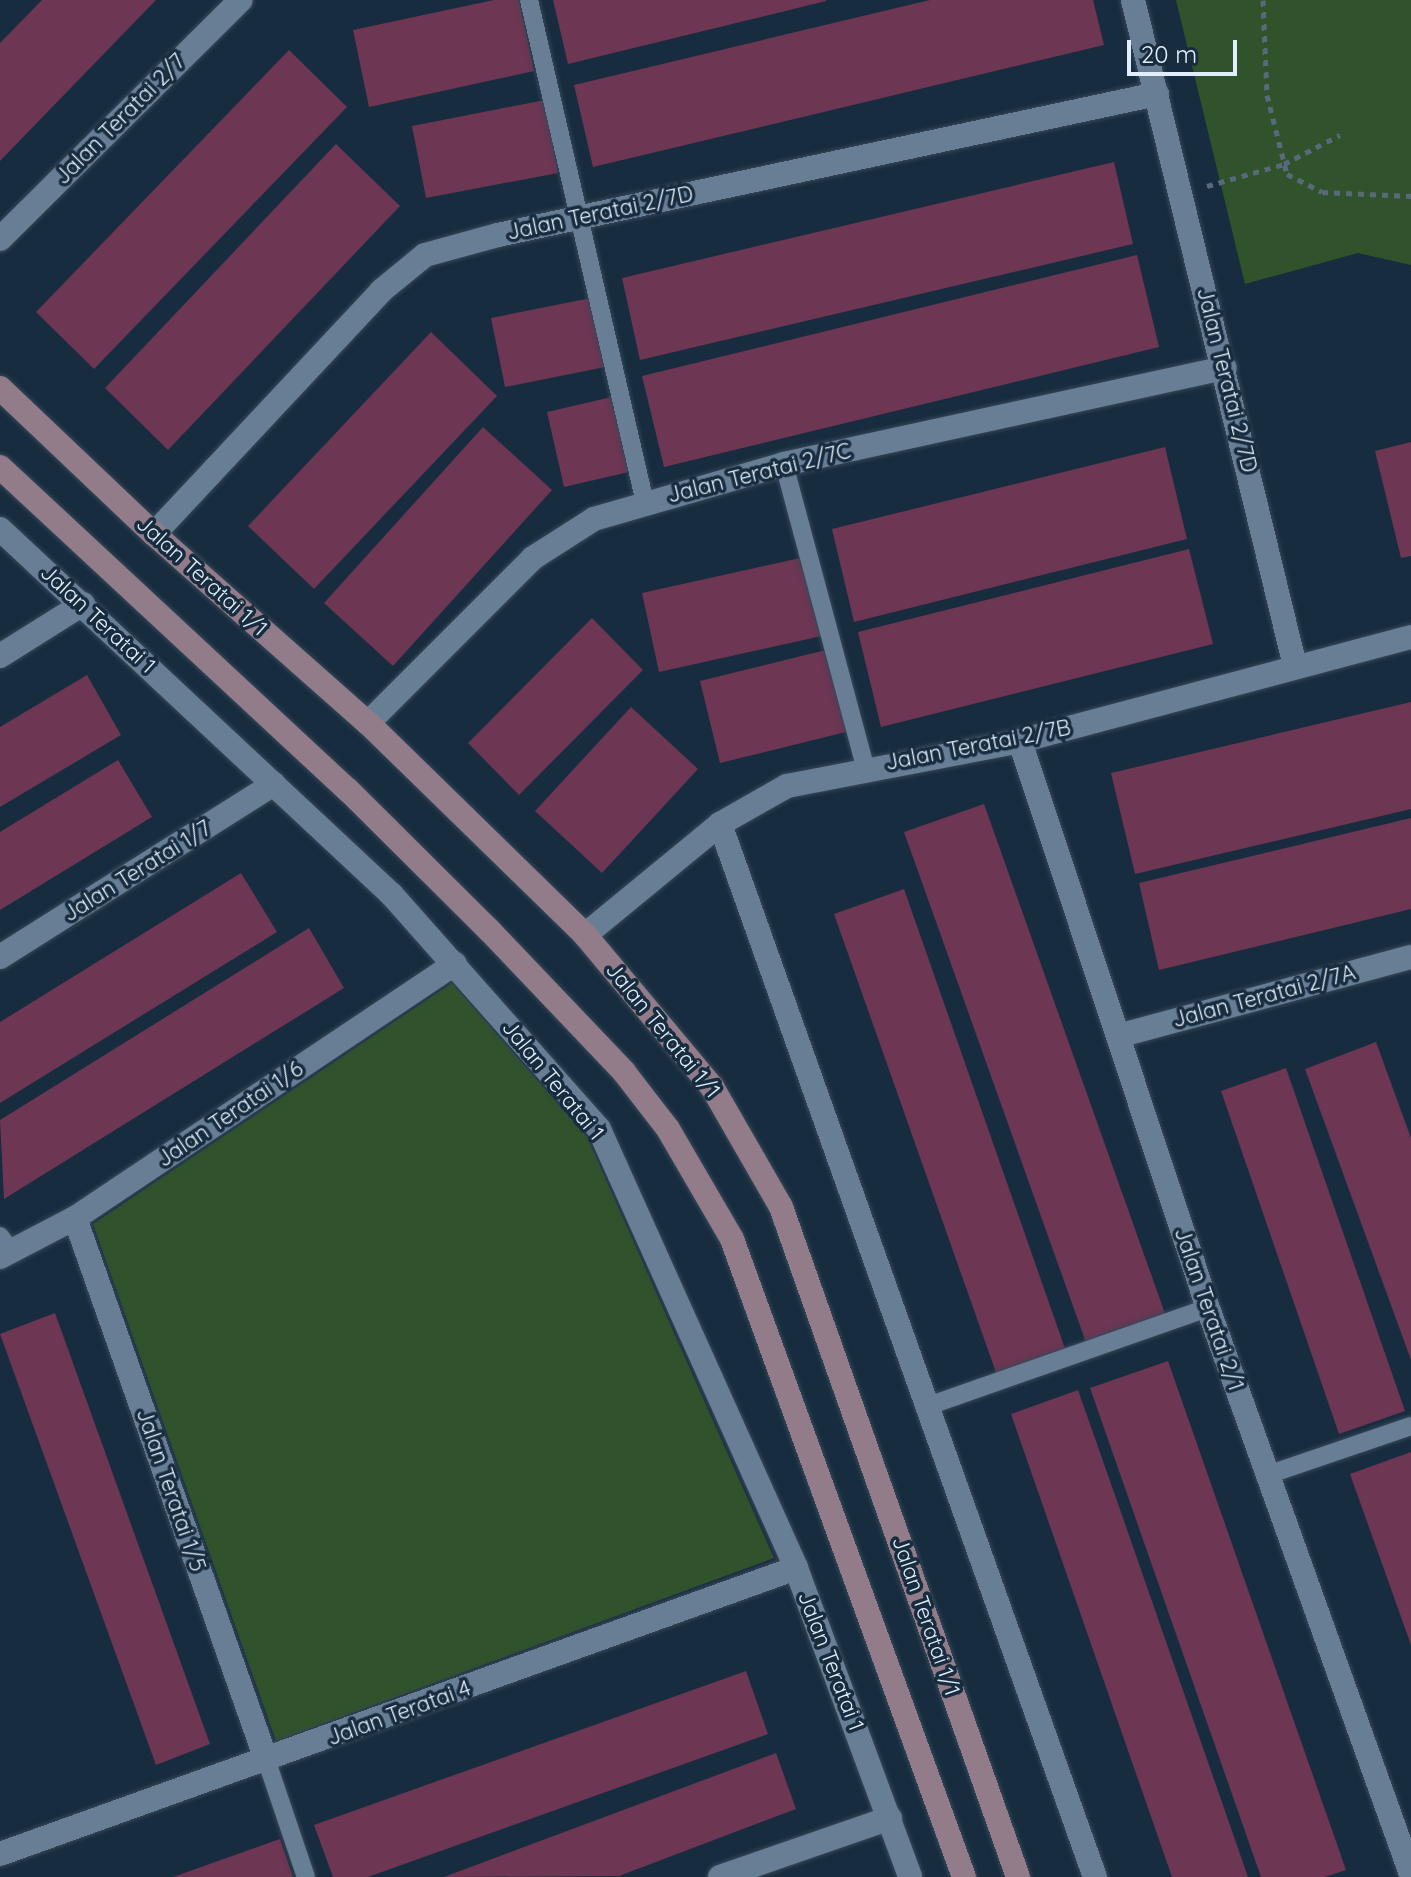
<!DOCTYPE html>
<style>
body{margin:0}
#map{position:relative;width:1411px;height:1877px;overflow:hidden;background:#172c3f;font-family:Quicksand,sans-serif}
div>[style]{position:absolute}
.green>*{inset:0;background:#30532c}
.building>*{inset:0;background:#6d3653}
.path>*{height:5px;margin-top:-2.5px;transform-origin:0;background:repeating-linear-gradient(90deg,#57697a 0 6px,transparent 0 12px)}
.roads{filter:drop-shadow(0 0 2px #374858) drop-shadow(0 0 2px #374858)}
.lane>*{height:18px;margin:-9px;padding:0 9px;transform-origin:9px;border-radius:9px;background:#677e95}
.street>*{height:24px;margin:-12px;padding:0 12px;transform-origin:12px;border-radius:12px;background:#677e95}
.secondary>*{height:24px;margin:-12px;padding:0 12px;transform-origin:12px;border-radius:12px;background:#927c89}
span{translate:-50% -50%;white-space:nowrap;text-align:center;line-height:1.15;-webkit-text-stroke:7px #172c3f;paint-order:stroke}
.street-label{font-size:22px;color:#e0edfa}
.scale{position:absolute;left:1127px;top:40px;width:110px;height:36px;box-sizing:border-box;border:4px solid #e0edfa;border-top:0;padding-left:10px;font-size:24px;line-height:28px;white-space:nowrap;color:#e0edfa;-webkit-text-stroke:6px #172c3f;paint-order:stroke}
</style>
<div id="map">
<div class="green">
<i style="clip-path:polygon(1176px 0,1411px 0,1411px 265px,1358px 253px,1245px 284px)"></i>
<i style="clip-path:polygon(452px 983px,587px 1137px,774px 1558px,276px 1741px,93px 1224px)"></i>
</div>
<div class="building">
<i style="clip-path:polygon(42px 0,156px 0,0 161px,0 43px)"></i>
<i style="clip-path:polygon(494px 0,519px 0,534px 71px,369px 107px,353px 30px)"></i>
<i style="clip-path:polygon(553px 0,826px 0,826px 1px,568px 64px)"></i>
<i style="clip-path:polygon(930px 0,1093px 0,1104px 45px,593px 167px,574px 85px)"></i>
<i style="clip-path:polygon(289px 50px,347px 107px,94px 369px,36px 312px)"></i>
<i style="clip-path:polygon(545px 100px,558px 173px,426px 198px,412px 126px)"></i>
<i style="clip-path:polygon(336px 144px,400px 206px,168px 450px,105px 388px)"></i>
<i style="clip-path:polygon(1114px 162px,1133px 244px,640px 360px,622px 278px)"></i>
<i style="clip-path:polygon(1137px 255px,1159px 347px,664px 467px,642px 376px)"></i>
<i style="clip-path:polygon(591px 298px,605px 367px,505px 387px,491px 318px)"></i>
<i style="clip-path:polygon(431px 332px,497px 396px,314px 589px,248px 526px)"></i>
<i style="clip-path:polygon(616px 396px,633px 471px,564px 487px,547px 412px)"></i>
<i style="clip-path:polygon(483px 427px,552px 490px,393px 666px,324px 603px)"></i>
<i style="clip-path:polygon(1411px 442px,1411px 556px,1401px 558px,1375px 451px)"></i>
<i style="clip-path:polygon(1165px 447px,1187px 539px,854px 622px,832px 529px)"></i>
<i style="clip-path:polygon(1189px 549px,1213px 644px,881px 727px,858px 632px)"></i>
<i style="clip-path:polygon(809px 556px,826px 635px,659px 672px,642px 593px)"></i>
<i style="clip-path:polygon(592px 618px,643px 670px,519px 795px,468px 743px)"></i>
<i style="clip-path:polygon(830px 649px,850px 731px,720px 763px,700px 681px)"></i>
<i style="clip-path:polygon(87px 675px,121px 735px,0 807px,0 727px)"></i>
<i style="clip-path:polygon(1411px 702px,1411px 809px,1135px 874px,1111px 773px)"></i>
<i style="clip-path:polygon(631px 707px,698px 769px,602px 873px,535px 811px)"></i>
<i style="clip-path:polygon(118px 760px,152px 817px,0 910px,0 832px)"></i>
<i style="clip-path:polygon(984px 804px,1168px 1322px,1089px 1351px,904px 832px)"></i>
<i style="clip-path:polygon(1411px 818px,1411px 909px,1159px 970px,1139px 883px)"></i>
<i style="clip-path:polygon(241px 873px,277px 932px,0 1103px,0 1022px)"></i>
<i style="clip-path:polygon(904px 889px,1068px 1357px,999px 1381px,834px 914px)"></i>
<i style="clip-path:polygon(309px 928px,344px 988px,4px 1199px,0 1120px)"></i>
<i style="clip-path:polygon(1376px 1042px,1411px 1138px,1411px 1360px,1305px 1069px)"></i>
<i style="clip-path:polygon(1286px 1068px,1405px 1411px,1339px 1434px,1221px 1091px)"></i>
<i style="clip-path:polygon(55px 1313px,210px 1744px,156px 1765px,0 1334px)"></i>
<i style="clip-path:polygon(1168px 1361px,1346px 1870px,1325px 1877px,1261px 1877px,1090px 1388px)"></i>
<i style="clip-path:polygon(1078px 1390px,1123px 1518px,1248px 1877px,1172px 1877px,1011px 1414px)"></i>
<i style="clip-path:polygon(1411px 1452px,1411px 1645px,1350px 1474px)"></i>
<i style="clip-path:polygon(746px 1671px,768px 1734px,368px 1877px,333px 1877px,314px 1825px)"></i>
<i style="clip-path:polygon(776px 1753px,796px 1809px,619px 1876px,444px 1877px)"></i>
<i style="clip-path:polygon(280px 1839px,293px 1877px,173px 1877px)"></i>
</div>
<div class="path">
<i style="left:1263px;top:0;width:95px;rotate:87.6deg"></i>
<i style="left:1267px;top:95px;width:81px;rotate:75.8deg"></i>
<i style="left:1287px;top:174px;width:39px;rotate:27deg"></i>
<i style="left:1322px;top:192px;width:89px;rotate:2.6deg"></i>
<i style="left:1207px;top:186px;width:80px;rotate:-15.9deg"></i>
<i style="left:1284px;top:164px;width:63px;rotate:-27.4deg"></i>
</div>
<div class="roads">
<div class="lane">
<i style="left:529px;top:0;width:516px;rotate:77.01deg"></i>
<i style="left:784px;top:464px;width:314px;rotate:75deg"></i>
<i style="left:0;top:1236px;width:17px;rotate:54deg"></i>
<i style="left:928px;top:1406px;width:297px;rotate:-19.3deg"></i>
<i style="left:1267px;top:1475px;width:152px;rotate:-18.8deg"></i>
<i style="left:267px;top:1762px;width:121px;rotate:71.3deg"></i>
</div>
<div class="street">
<i style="left:1133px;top:0;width:685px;rotate:76.33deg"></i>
<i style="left:0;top:239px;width:339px;rotate:-44.8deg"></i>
<i style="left:0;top:529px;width:536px;rotate:43.04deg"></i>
<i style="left:392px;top:895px;width:312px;rotate:48.5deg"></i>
<i style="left:599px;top:1129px;width:481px;rotate:65.8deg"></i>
<i style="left:796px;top:1568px;width:329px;rotate:69.7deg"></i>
<i style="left:154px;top:534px;width:333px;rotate:-46.9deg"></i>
<i style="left:381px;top:291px;width:57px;rotate:-39.3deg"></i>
<i style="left:425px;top:255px;width:76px;rotate:-15.3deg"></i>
<i style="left:498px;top:235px;width:674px;rotate:-12.08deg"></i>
<i style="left:0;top:656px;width:98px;rotate:-32.1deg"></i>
<i style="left:368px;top:723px;width:233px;rotate:-45deg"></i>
<i style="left:533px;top:558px;width:72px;rotate:-32.6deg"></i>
<i style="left:594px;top:519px;width:198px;rotate:-16.1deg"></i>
<i style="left:784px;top:464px;width:451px;rotate:-12.3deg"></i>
<i style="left:1020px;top:741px;width:597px;rotate:71.66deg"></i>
<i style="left:1208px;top:1308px;width:601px;rotate:70.27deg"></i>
<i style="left:720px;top:824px;width:1118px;rotate:70.4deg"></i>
<i style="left:585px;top:935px;width:175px;rotate:-39.4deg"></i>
<i style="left:720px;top:824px;width:77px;rotate:-29.6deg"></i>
<i style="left:787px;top:786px;width:237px;rotate:-10.9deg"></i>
<i style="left:1020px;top:741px;width:405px;rotate:-14.9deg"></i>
<i style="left:0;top:957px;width:324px;rotate:-32.3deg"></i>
<i style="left:1118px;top:1036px;width:303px;rotate:-15.1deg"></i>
<i style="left:75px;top:1218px;width:577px;rotate:70.56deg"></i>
<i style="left:0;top:1257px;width:85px;rotate:-27.5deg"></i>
<i style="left:75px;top:1218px;width:457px;rotate:-33.8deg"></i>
<i style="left:0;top:1854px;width:846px;rotate:-19.76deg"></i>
<i style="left:720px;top:1877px;width:180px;rotate:-19.1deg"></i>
</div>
<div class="secondary">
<i style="left:0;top:388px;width:212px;rotate:43.5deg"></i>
<i style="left:154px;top:534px;width:286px;rotate:41.5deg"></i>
<i style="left:368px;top:723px;width:303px;rotate:44.3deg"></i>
<i style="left:585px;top:935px;width:198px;rotate:50.1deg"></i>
<i style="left:712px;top:1087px;width:138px;rotate:60.1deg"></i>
<i style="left:781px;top:1207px;width:711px;rotate:70.52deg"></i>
<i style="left:0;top:467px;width:475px;rotate:42.9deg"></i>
<i style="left:348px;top:790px;width:199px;rotate:44.8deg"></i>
<i style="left:489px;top:930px;width:196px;rotate:46.4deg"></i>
<i style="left:624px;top:1072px;width:72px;rotate:52.3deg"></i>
<i style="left:668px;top:1129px;width:127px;rotate:59.8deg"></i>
<i style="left:732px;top:1239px;width:679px;rotate:70.02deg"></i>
</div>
</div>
<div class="street-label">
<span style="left:120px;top:119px;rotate:-45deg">Jalan Teratai 2/7</span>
<span style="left:600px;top:213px;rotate:-12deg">Jalan Teratai 2/7D</span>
<span style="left:1227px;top:380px;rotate:76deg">Jalan Teratai 2/7D</span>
<span style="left:759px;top:473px;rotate:-14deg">Jalan Teratai 2/7C</span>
<span style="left:202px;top:576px;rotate:42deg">Jalan Teratai 1/1</span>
<span style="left:98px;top:619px;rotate:43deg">Jalan Teratai 1</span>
<span style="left:978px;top:745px;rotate:-11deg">Jalan Teratai 2/7B</span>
<span style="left:137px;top:871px;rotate:-32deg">Jalan Teratai 1/7</span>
<span style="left:1264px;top:996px;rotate:-15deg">Jalan Teratai 2/7A</span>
<span style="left:663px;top:1030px;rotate:51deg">Jalan Teratai 1/1</span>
<span style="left:553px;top:1080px;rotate:51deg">Jalan Teratai 1</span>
<span style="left:230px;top:1114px;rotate:-34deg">Jalan Teratai 1/6</span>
<span style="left:1209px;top:1309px;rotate:71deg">Jalan Teratai 2/1</span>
<span style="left:171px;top:1490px;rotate:71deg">Jalan Teratai 1/5</span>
<span style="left:926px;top:1616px;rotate:71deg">Jalan Teratai 1/1</span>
<span style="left:831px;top:1661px;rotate:69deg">Jalan Teratai 1</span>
<span style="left:399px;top:1713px;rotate:-20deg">Jalan Teratai 4</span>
</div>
<div class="scale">20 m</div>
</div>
